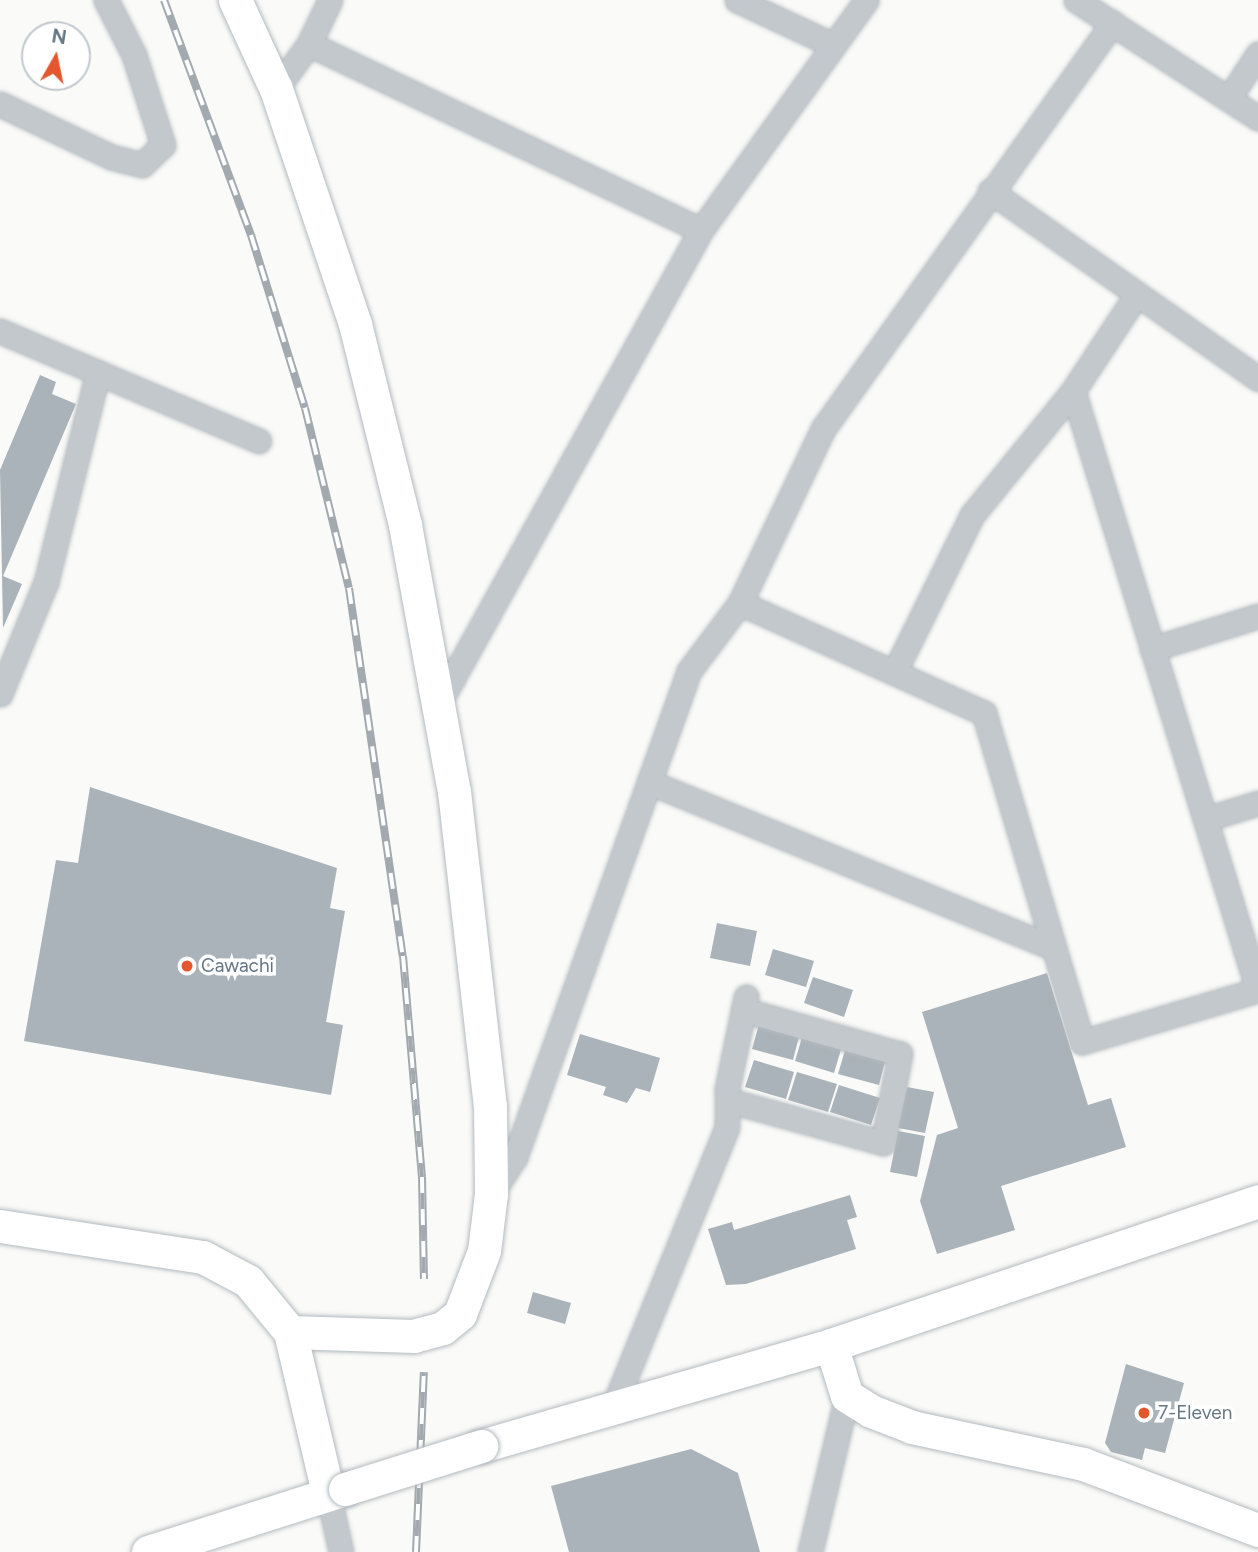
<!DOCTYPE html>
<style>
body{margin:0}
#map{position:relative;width:1258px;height:1552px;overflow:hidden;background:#fafaf8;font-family:Figtree,sans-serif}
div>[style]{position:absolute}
.building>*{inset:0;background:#aab3b9}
.roads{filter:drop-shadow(0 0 2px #b3babf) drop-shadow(0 0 2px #b3babf)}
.street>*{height:23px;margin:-11.5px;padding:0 11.5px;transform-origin:11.5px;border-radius:11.5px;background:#c3c8cc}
.secondary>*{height:33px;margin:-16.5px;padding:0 16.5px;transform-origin:16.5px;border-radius:16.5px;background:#fff}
.rail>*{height:8px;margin-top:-4px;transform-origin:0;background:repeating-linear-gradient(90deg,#fff 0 16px,#a2aab0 0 32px);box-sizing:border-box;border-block:2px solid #a2aab0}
.bridges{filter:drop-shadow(0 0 2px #b3babf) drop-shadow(0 0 2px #b3babf)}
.secondary-bridge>*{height:33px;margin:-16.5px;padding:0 16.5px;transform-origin:16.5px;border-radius:16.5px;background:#fff}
.dots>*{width:19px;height:19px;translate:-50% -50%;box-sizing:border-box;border:4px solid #fff;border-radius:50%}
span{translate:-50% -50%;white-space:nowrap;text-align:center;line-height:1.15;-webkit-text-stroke:7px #fff;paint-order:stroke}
.poi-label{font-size:19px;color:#657683}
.left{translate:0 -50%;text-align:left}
.north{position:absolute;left:21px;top:21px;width:70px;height:70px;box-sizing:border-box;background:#fff;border:2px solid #c1c8cd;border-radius:50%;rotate:9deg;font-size:19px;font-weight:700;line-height:28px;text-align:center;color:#657683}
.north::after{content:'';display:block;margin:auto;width:24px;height:32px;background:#e4572e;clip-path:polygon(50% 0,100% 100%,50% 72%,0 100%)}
</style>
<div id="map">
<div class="building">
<i style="clip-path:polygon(40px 375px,56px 382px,52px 394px,76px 404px,3px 576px,22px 584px,3px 628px,0 470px)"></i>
<i style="clip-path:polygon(90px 787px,337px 868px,330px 908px,345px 911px,326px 1022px,343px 1025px,331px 1095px,24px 1041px,56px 860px,78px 863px)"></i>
<i style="clip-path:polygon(717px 923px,757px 931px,750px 966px,710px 958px)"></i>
<i style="clip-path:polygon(773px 949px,814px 961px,806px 987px,765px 975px)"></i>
<i style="clip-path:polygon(1047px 973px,1088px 1105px,1111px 1098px,1126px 1147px,1001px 1186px,1015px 1230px,937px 1254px,920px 1201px,937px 1135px,958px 1128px,922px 1012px)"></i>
<i style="clip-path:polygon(813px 977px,853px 990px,844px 1017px,804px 1003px)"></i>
<i style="clip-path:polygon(760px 1021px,800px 1033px,793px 1060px,752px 1049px)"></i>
<i style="clip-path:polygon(580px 1034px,660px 1058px,650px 1092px,636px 1088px,627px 1103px,603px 1095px,606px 1087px,567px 1075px)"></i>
<i style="clip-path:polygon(803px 1034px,842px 1046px,834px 1073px,795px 1061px)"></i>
<i style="clip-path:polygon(846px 1047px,886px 1058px,879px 1085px,838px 1074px)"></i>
<i style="clip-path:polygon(754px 1060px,794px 1072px,786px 1099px,745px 1087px)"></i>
<i style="clip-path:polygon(797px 1072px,837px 1084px,828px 1112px,788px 1100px)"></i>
<i style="clip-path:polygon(839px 1085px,880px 1098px,871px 1125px,830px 1112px)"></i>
<i style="clip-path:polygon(907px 1087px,934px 1092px,925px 1133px,898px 1128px)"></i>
<i style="clip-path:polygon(898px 1131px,925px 1136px,917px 1177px,890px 1172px)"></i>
<i style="clip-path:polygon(850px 1195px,857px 1217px,847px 1220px,856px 1249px,746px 1284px,726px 1285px,708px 1229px,732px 1222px,734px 1230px)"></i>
<i style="clip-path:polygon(533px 1292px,571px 1303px,565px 1324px,527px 1313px)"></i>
<i style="clip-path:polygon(1126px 1364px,1184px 1383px,1165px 1453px,1145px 1448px,1142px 1460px,1111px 1452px,1105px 1443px)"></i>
<i style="clip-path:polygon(691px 1449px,738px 1473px,760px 1552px,569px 1552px,551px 1486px)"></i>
</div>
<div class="roads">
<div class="street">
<i style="left:737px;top:0;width:106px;rotate:25.1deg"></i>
<i style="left:1076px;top:0;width:217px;rotate:33deg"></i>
<i style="left:309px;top:44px;width:434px;rotate:25.4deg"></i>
<i style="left:276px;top:89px;width:56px;rotate:-53.7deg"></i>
<i style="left:309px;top:44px;width:49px;rotate:-64.5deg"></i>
<i style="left:1229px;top:98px;width:53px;rotate:-56.6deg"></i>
<i style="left:0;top:104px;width:123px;rotate:25.5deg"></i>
<i style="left:111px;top:157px;width:32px;rotate:14deg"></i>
<i style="left:142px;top:165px;width:29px;rotate:-44deg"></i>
<i style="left:163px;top:145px;width:95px;rotate:-107.9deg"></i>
<i style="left:134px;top:55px;width:62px;rotate:-117deg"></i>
<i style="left:990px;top:191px;width:327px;rotate:35deg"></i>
<i style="left:0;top:331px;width:281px;rotate:23deg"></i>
<i style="left:1073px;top:391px;width:627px;rotate:72.84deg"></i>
<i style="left:740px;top:603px;width:268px;rotate:24.3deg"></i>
<i style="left:984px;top:713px;width:343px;rotate:73.4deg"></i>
<i style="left:1082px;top:1042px;width:184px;rotate:-16.5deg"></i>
<i style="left:1152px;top:649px;width:111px;rotate:-17.3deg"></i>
<i style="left:895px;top:671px;width:174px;rotate:-63.7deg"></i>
<i style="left:972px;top:515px;width:160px;rotate:-50.8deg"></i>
<i style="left:1073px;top:391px;width:116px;rotate:-56.6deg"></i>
<i style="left:0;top:694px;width:121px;rotate:-67.7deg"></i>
<i style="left:46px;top:582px;width:216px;rotate:-76.1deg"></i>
<i style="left:439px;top:703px;width:541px;rotate:-61.02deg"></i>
<i style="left:701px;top:230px;width:283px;rotate:-54.3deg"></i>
<i style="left:649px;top:782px;width:435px;rotate:22.3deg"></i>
<i style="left:1206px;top:819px;width:54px;rotate:-17.1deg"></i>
<i style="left:727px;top:1100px;width:162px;rotate:15.4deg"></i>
<i style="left:883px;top:1143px;width:91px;rotate:-79.2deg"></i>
<i style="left:900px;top:1054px;width:163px;rotate:-164.3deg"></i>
<i style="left:491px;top:1194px;width:44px;rotate:-57deg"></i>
<i style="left:515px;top:1157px;width:516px;rotate:-70.3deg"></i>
<i style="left:689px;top:671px;width:85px;rotate:-53.1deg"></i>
<i style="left:740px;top:603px;width:193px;rotate:-64.5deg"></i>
<i style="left:823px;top:429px;width:499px;rotate:-54.5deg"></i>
<i style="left:613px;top:1408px;width:303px;rotate:-67.9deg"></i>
<i style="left:727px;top:1127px;width:38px;rotate:-90deg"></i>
<i style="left:727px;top:1089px;width:94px;rotate:-78.3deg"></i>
<i style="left:328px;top:1493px;width:60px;rotate:77.6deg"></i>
<i style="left:810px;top:1552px;width:160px;rotate:-76.7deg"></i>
</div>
<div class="secondary">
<i style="left:235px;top:0;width:98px;rotate:65.3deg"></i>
<i style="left:276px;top:89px;width:248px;rotate:71.4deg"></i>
<i style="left:355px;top:324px;width:207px;rotate:76deg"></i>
<i style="left:405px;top:525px;width:270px;rotate:79.6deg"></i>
<i style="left:454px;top:791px;width:317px;rotate:83.5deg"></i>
<i style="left:490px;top:1106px;width:88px;rotate:89.3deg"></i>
<i style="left:491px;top:1194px;width:57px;rotate:97deg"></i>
<i style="left:484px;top:1251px;width:67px;rotate:110.9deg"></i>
<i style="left:460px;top:1314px;width:22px;rotate:141deg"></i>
<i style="left:443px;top:1328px;width:30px;rotate:165deg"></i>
<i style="left:414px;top:1336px;width:124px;rotate:-178.2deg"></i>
<i style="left:0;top:1226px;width:205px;rotate:8.7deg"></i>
<i style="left:203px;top:1257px;width:51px;rotate:28.1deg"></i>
<i style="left:248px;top:1281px;width:66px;rotate:50.5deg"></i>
<i style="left:290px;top:1332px;width:165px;rotate:76.7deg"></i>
<i style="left:831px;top:1345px;width:53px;rotate:72.6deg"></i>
<i style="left:847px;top:1396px;width:28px;rotate:32deg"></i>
<i style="left:871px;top:1411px;width:44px;rotate:21.3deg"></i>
<i style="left:912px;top:1427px;width:175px;rotate:12.2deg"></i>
<i style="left:1083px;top:1464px;width:187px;rotate:20.7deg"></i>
<i style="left:481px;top:1446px;width:364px;rotate:-16.1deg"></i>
<i style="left:831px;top:1345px;width:451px;rotate:-18.6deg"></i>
<i style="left:148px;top:1552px;width:207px;rotate:-17.7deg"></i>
</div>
</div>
<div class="rail">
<i style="left:164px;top:0;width:251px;rotate:69.7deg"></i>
<i style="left:251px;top:235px;width:181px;rotate:72.7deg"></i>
<i style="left:305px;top:408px;width:185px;rotate:76.3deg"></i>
<i style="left:349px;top:588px;width:372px;rotate:81.7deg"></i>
<i style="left:403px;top:956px;width:222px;rotate:85.1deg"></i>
<i style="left:422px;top:1177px;width:102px;rotate:88.9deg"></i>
<i style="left:416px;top:1552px;width:180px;rotate:-87.5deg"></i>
</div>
<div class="bridges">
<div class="secondary-bridge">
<i style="left:345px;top:1489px;width:143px;rotate:-17.5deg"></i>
</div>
</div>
<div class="dots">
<i style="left:187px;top:966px;background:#e4572e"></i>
<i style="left:1144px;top:1413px;background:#e4572e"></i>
</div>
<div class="poi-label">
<span class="left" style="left:201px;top:966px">Cawachi</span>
<span class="left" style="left:1158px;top:1413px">7-Eleven</span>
</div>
<div class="north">N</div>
</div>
